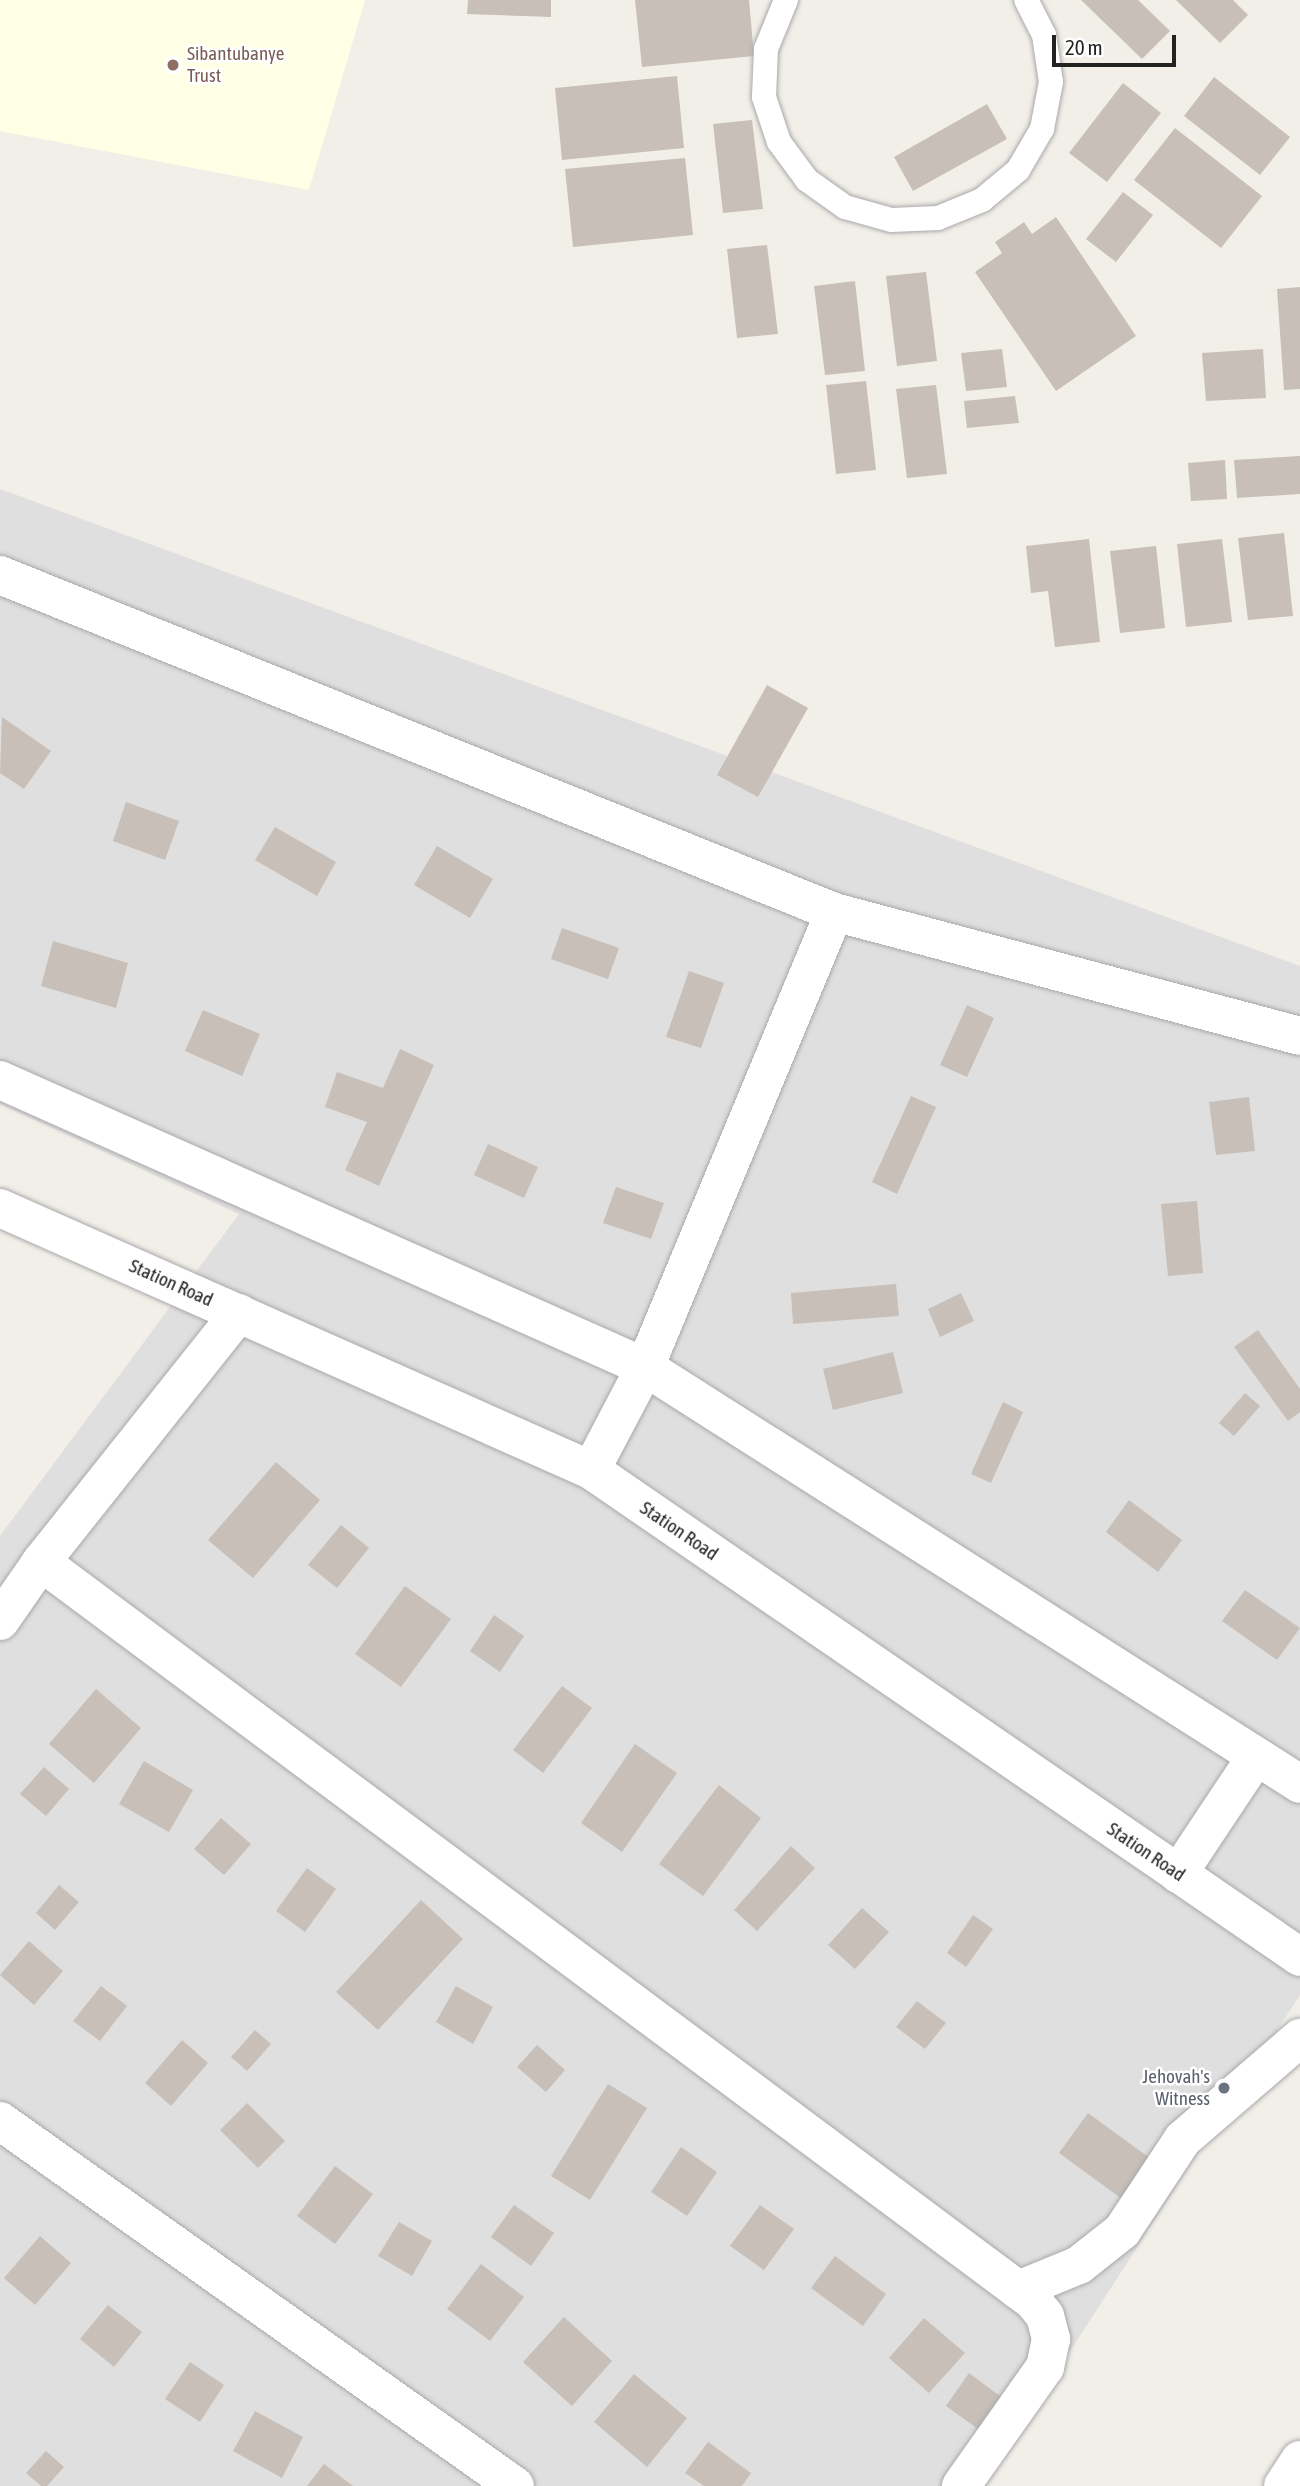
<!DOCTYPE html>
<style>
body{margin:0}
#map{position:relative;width:1300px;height:2486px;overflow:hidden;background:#f2efe9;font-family:"Asap Condensed",sans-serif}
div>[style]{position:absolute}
.residential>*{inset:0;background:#e0dfdf}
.education>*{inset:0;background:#ffffe5}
.building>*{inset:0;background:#c7bfb8}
.roads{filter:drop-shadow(0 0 2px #a9a9a9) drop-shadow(0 0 2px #a9a9a9)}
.lane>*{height:24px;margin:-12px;padding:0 12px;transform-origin:12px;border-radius:12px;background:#fff}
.street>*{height:38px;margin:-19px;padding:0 19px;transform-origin:19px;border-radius:19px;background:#fff}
.dots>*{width:19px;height:19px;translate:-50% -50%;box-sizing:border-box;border:4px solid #fff;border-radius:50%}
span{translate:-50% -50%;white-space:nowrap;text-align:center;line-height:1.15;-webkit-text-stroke:5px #fff;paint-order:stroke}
.education-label{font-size:19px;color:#785e54}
.left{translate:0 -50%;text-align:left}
.street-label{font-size:19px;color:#222}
.worship-label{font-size:19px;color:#5b616d}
.right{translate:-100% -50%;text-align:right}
.scale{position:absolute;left:1052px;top:35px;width:124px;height:32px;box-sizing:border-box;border:4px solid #222;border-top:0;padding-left:9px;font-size:21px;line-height:24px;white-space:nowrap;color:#222;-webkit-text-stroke:5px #fff;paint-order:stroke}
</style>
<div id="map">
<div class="residential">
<i style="clip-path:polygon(0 489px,1300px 966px,1300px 1995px,983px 2486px,0 2486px,0 1536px,239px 1214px,0 1104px)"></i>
</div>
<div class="education">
<i style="clip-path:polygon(0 0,365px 0,309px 190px,0 131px)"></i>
</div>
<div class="building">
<i style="clip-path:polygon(468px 0,551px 0,551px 17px,467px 14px)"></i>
<i style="clip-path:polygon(635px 0,749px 0,754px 56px,642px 67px)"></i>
<i style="clip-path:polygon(1081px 0,1138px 0,1170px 31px,1142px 59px)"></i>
<i style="clip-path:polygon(1176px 0,1233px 0,1248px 15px,1220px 43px)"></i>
<i style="clip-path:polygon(677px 76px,684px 148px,562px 160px,555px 88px)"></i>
<i style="clip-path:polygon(1214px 77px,1290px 137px,1260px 175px,1184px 116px)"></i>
<i style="clip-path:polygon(1123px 83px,1161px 113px,1107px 182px,1069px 153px)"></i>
<i style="clip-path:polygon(987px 104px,1007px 139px,913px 191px,894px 157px)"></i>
<i style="clip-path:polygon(752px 120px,763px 209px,723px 213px,713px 124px)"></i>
<i style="clip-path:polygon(1175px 128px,1262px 196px,1221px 248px,1134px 180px)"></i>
<i style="clip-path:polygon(685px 158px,693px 235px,573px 247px,565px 169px)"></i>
<i style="clip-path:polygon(1123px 192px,1153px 215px,1116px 262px,1086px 239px)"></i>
<i style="clip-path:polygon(1056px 217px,1136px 336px,1056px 391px,975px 272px,1002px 253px,995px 242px,1024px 222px,1032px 234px)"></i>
<i style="clip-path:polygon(767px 245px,778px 334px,737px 338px,727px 249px)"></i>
<i style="clip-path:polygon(926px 272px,937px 361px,897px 366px,886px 276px)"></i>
<i style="clip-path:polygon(855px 281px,865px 371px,825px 375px,814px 286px)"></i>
<i style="clip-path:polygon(1300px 287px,1300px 389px,1284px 390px,1277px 289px)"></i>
<i style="clip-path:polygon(1002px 349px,1007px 387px,966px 391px,961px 353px)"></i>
<i style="clip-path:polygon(1263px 349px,1266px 398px,1206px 401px,1202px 353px)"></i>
<i style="clip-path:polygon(866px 381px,876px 470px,836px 474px,826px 385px)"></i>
<i style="clip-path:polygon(936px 385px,947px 474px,907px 478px,896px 389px)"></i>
<i style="clip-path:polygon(1015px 396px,1019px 423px,967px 428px,964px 401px)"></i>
<i style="clip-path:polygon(1300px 456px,1300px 494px,1237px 498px,1234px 460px)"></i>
<i style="clip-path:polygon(1225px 460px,1227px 499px,1191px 501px,1188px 463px)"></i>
<i style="clip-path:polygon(1284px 533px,1293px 616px,1248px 620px,1238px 538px)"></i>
<i style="clip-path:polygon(1089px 539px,1100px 642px,1055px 647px,1048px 591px,1031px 593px,1026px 546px)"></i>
<i style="clip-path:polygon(1222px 539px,1232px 622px,1186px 627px,1177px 544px)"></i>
<i style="clip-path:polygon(1156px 546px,1165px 628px,1120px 633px,1110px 551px)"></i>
<i style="clip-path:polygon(767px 685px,808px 708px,758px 797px,717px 775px)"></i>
<i style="clip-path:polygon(2px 717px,51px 751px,24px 789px,0 773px)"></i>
<i style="clip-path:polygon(126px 802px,179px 821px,165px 860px,113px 841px)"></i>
<i style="clip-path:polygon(275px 827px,336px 862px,317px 896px,255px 860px)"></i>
<i style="clip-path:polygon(437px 846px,493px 879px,470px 918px,414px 885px)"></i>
<i style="clip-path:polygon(562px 928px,619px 948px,608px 979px,551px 959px)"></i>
<i style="clip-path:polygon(53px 941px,128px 963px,116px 1008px,41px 986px)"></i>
<i style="clip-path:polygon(689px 971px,724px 983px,701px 1048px,666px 1037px)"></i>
<i style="clip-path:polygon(967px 1005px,994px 1018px,967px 1077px,940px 1065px)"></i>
<i style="clip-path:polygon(203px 1010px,260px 1034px,242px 1076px,185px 1051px)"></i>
<i style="clip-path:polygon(400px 1049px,434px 1065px,379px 1186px,345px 1170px,367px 1122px,325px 1107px,337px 1072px,383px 1088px)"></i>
<i style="clip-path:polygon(911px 1096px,936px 1107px,897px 1194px,872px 1182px)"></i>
<i style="clip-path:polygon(1249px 1097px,1255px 1151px,1216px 1155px,1209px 1102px)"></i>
<i style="clip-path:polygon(488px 1144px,538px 1167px,524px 1198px,474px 1175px)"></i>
<i style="clip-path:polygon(616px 1187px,664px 1203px,651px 1239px,603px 1223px)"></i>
<i style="clip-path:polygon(1197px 1201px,1203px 1273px,1168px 1276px,1161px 1204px)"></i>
<i style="clip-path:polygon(896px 1284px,899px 1316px,793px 1324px,791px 1293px)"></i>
<i style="clip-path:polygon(961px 1293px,974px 1321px,940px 1337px,928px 1309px)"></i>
<i style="clip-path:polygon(1258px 1330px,1300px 1389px,1300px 1412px,1288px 1421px,1234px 1347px)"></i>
<i style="clip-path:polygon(893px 1352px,903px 1393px,833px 1410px,823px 1369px)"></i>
<i style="clip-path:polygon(1245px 1393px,1260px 1406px,1234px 1436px,1219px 1423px)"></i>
<i style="clip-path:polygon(1003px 1402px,1023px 1412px,991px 1483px,971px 1474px)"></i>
<i style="clip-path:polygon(276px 1462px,320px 1500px,253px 1578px,208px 1540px)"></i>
<i style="clip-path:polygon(1129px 1500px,1182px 1540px,1158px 1572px,1106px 1532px)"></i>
<i style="clip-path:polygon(341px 1525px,369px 1548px,337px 1588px,308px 1565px)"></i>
<i style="clip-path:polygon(405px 1586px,451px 1619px,401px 1687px,355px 1654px)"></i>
<i style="clip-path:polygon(1245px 1590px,1300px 1628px,1277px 1660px,1222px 1621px)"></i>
<i style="clip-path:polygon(494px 1615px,524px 1636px,500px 1672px,470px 1651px)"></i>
<i style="clip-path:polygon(562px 1686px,592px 1708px,543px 1773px,513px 1750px)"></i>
<i style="clip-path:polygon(96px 1689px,141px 1728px,94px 1783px,49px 1744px)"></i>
<i style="clip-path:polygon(635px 1744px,677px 1773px,622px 1852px,581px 1823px)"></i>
<i style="clip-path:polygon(144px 1761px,193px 1790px,169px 1832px,119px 1804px)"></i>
<i style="clip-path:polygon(44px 1767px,69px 1789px,46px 1816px,20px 1794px)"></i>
<i style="clip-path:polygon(719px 1785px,761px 1818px,703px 1896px,659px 1864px)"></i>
<i style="clip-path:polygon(221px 1818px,251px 1844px,224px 1875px,194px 1849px)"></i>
<i style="clip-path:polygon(791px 1846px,815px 1868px,757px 1931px,734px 1910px)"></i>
<i style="clip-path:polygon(307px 1868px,336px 1889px,305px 1932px,276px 1911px)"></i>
<i style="clip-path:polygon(59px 1885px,79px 1902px,55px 1930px,36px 1913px)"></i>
<i style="clip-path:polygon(421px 1900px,463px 1939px,378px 2030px,336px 1992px)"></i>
<i style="clip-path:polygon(862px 1908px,889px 1932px,855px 1969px,828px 1945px)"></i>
<i style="clip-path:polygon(973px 1915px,993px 1929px,966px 1967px,947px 1953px)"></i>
<i style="clip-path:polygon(29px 1941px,63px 1971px,34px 2005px,0 1975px)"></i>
<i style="clip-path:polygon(101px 1986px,127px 2006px,100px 2041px,73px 2021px)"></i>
<i style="clip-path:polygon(456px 1986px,493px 2007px,473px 2044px,436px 2022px)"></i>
<i style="clip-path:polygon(917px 2001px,946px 2023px,925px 2049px,896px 2027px)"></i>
<i style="clip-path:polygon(255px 2030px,271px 2044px,247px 2071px,231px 2057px)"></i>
<i style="clip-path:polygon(182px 2040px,208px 2063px,171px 2106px,145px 2083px)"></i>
<i style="clip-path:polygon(537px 2045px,565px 2070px,546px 2092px,517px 2067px)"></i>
<i style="clip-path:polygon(608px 2084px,647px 2108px,590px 2200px,551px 2176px)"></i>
<i style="clip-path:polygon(247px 2103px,285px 2141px,258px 2168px,220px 2130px)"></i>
<i style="clip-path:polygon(1088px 2113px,1151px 2159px,1122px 2199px,1059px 2153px)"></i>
<i style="clip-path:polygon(681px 2147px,717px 2172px,687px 2216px,651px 2192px)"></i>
<i style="clip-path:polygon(335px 2166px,373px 2194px,335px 2244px,297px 2216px)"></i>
<i style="clip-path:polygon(514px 2205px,554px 2233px,531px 2266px,491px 2237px)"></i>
<i style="clip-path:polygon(760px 2205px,794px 2229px,764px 2270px,730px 2246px)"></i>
<i style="clip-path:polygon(399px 2222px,432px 2241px,412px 2276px,378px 2256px)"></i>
<i style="clip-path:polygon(40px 2236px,71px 2263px,35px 2305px,4px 2278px)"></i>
<i style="clip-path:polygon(835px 2256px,886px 2294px,863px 2326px,811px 2288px)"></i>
<i style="clip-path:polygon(481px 2264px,524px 2297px,490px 2341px,447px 2309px)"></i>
<i style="clip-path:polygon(108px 2305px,142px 2332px,114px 2367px,80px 2339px)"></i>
<i style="clip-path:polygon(564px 2317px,612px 2361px,572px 2406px,523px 2362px)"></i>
<i style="clip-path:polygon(924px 2318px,965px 2353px,929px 2393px,889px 2358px)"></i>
<i style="clip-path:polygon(190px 2362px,224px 2385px,200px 2422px,165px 2399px)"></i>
<i style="clip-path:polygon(969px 2373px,1004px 2399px,981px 2431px,946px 2406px)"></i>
<i style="clip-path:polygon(634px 2374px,687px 2418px,647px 2467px,594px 2422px)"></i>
<i style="clip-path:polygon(255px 2411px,303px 2437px,282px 2478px,233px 2451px)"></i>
<i style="clip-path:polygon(708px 2442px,751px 2473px,742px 2486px,704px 2486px,685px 2473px)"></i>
<i style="clip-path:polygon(46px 2451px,64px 2467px,47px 2486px,41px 2486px,26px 2473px)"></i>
<i style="clip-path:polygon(324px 2464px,353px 2486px,307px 2486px)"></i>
</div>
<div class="roads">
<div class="lane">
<i style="left:786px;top:0;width:53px;rotate:112.2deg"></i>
<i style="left:766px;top:49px;width:48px;rotate:92.4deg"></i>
<i style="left:764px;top:97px;width:47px;rotate:71.6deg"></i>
<i style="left:779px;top:142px;width:47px;rotate:53.6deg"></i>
<i style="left:807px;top:180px;width:47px;rotate:35.4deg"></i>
<i style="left:845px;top:207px;width:48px;rotate:15.8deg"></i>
<i style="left:891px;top:220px;width:47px;rotate:-2.4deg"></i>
<i style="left:938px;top:218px;width:48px;rotate:-22.2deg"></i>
<i style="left:982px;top:200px;width:47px;rotate:-39.8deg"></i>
<i style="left:1018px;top:170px;width:48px;rotate:-59.7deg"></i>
<i style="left:1042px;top:129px;width:48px;rotate:-79.2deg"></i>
<i style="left:1051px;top:82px;width:48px;rotate:-98.5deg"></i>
<i style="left:1044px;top:35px;width:39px;rotate:-117deg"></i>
</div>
<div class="street">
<i style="left:0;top:575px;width:900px;rotate:22deg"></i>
<i style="left:834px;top:912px;width:482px;rotate:14.9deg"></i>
<i style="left:0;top:1080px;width:706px;rotate:23.99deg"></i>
<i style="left:645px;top:1367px;width:776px;rotate:32.48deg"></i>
<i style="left:0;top:1208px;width:646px;rotate:23.91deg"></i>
<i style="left:591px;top:1470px;width:860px;rotate:34.48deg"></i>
<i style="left:591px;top:1470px;width:116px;rotate:-62.3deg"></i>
<i style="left:645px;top:1367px;width:493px;rotate:-67.4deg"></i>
<i style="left:41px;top:1562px;width:1237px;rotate:36.68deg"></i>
<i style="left:1033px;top:2301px;width:19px;rotate:51deg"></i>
<i style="left:1045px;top:2316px;width:24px;rotate:75deg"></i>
<i style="left:1051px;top:2339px;width:29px;rotate:102deg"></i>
<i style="left:1045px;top:2367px;width:146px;rotate:125.2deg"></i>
<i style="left:0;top:1621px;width:72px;rotate:-55.2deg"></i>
<i style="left:41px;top:1562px;width:318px;rotate:-51.5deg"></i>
<i style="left:1178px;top:1874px;width:139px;rotate:-56.4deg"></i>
<i style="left:0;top:2121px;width:631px;rotate:35.33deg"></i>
<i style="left:1018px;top:2290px;width:66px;rotate:-22.3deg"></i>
<i style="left:1079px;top:2265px;width:55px;rotate:-38.3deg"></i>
<i style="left:1122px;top:2231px;width:110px;rotate:-56.5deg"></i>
<i style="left:1183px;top:2139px;width:155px;rotate:-40.8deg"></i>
<i style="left:1283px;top:2486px;width:31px;rotate:-57deg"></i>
</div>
</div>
<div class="dots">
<i style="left:173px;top:65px;background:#8d6e63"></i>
<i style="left:1224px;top:2088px;background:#6b7280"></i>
</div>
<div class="education-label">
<span class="left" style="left:187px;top:65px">Sibantubanye<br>Trust</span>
</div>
<div class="street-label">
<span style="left:171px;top:1283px;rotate:24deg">Station Road</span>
<span style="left:679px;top:1531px;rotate:34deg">Station Road</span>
<span style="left:1146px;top:1852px;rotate:34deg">Station Road</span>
</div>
<div class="worship-label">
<span class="right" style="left:1210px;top:2088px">Jehovah's<br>Witness</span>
</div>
<div class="scale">20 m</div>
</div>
